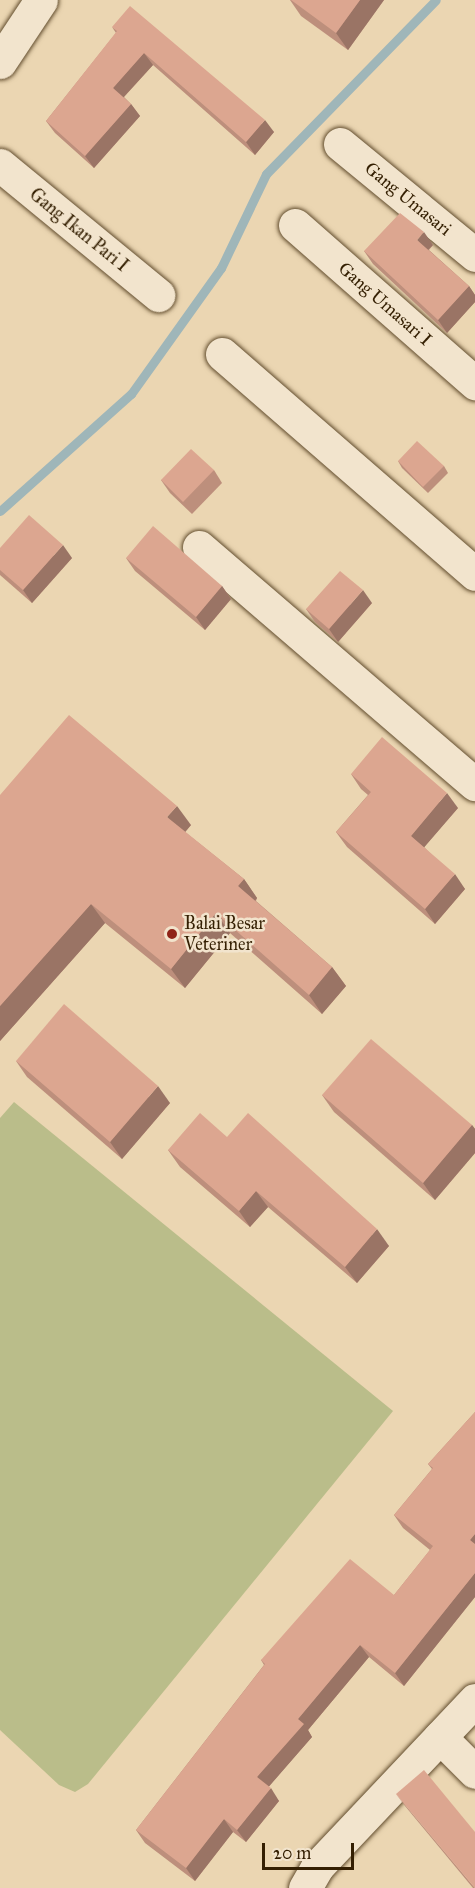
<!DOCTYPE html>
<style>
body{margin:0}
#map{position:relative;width:475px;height:1888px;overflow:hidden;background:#ebd6b2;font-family:"IM FELL Great Primer",serif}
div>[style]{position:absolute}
.green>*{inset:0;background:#babd8a}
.stream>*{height:9px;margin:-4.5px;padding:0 4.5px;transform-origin:4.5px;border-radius:4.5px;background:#9fb6b9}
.roads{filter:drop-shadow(0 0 2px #624d2e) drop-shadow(0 0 2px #624d2e)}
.street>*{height:33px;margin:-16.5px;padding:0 16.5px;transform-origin:16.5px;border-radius:16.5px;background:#f2e4cd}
.wall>*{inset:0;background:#bd8f7c}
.shaded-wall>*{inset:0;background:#9a7465}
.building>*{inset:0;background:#dca690}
.dots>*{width:16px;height:16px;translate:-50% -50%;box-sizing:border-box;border:3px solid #f2e4cd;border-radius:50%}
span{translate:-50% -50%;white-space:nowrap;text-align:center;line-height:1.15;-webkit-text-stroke:5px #f2e4cd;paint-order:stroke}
.street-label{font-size:18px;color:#341f02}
.poi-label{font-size:18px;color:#341f02}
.left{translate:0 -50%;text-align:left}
.scale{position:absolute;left:262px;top:1843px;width:92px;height:27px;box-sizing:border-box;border:3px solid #341f02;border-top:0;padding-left:8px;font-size:18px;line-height:21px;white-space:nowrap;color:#341f02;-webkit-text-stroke:4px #f2e4cd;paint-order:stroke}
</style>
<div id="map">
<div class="green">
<i style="clip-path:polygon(14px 1102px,393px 1411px,88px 1784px,75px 1792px,59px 1785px,0 1730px,0 1118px)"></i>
</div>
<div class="stream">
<i style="left:0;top:511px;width:176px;rotate:-41.8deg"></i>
<i style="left:131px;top:394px;width:155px;rotate:-54.5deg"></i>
<i style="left:221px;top:268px;width:104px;rotate:-64.4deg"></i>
<i style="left:266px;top:174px;width:243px;rotate:-45.7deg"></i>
</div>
<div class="roads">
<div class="street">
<i style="left:0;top:62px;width:74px;rotate:-56.5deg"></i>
<i style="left:340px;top:144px;width:175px;rotate:39.4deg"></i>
<i style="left:0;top:165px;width:205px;rotate:39.4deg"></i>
<i style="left:295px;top:225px;width:240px;rotate:41.3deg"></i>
<i style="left:222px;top:354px;width:335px;rotate:41deg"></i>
<i style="left:199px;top:547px;width:364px;rotate:40.7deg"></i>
<i style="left:440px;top:1737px;width:49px;rotate:45deg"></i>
<i style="left:305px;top:1888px;width:24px;rotate:-60deg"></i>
<i style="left:317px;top:1867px;width:230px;rotate:-46.6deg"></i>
</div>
</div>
<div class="wall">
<i style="clip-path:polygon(290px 0,384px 0,348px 50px,301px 16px)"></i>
<i style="clip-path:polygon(112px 27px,274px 132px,255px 155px,153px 65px,124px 97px,131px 104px,140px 116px,94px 168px,55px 133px,46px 121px,116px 33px)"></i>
<i style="clip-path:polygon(433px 245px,429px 250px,469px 286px,475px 295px,475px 302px,447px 333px,373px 264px,364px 251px)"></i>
<i style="clip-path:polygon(398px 461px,444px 466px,448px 473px,428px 493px,402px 468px)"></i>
<i style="clip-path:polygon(214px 470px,222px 483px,192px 514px,170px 493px,161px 480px)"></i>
<i style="clip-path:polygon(0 548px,72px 558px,32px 603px,0 575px)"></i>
<i style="clip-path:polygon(126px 558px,222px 586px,231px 599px,205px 630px,135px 571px)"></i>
<i style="clip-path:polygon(372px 603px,338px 642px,315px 622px,306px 609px)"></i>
<i style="clip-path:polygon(351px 774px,458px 808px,424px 847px,465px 889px,435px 924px,347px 847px,336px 832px,368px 795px,361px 789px)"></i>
<i style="clip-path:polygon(0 795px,191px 825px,185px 832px,244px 879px,257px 898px,256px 901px,332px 967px,346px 986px,322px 1014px,230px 933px,185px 988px,105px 923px,0 1041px)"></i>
<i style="clip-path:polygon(16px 1061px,170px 1103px,122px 1159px,27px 1077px)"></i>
<i style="clip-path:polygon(322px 1095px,472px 1125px,475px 1129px,475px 1153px,435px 1200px,334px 1112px)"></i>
<i style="clip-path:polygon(227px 1137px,389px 1246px,357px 1283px,268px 1207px,250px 1227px,180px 1167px,168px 1150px)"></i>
<i style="clip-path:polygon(475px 1412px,475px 1597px,404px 1686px,369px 1657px,308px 1730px,312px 1737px,268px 1787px,279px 1801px,246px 1842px,233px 1832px,195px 1881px,145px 1843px,136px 1830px,264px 1665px,261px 1660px,394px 1595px,430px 1550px,403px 1528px,394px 1515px,432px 1469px,428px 1464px)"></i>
<i style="clip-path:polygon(396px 1794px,475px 1888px,473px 1888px,405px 1806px)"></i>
</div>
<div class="shaded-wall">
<i style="clip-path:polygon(360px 0,384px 0,348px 50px,336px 33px)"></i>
<i style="clip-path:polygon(144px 53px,153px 65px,121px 100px,113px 88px)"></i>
<i style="clip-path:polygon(131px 104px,140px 116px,94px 168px,85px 156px)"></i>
<i style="clip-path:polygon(265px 120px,274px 132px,255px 155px,246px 142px)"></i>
<i style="clip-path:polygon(424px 232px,433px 245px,426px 252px,417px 240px)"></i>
<i style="clip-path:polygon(469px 286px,475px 295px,475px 302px,447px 333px,438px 320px)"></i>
<i style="clip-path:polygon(63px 545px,72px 558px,32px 603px,23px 590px)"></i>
<i style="clip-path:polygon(222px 586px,231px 599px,205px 630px,196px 617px)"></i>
<i style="clip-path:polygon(363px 590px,372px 603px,338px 642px,329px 629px)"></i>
<i style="clip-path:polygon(447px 793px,458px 808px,421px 851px,411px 836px)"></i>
<i style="clip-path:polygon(177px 806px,191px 825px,181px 837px,167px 817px)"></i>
<i style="clip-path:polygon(455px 874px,465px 889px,435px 924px,425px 909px)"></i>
<i style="clip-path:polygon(244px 879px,257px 898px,252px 905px,238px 886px)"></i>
<i style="clip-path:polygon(91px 904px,105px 923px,0 1041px,0 1006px)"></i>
<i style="clip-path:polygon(216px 913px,230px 933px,185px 988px,171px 969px)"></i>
<i style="clip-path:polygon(332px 967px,346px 986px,322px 1014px,309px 995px)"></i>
<i style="clip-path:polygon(158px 1086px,170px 1103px,122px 1159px,110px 1142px)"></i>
<i style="clip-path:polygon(472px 1125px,475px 1129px,475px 1153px,435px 1200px,423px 1183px)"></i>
<i style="clip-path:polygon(256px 1191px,268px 1207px,250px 1227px,239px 1211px)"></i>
<i style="clip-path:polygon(377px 1229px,389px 1246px,357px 1283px,345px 1267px)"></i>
<i style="clip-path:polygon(475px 1534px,475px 1547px,470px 1540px)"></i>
<i style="clip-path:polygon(475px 1573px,475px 1597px,404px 1686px,395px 1673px)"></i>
<i style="clip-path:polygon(360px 1645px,369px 1657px,308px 1730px,312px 1737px,266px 1790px,257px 1777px,298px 1719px)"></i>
<i style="clip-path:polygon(271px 1788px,279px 1801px,246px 1842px,237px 1830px)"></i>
<i style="clip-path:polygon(224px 1819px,233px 1832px,195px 1881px,186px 1868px)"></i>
</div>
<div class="building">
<i style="clip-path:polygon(291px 0,360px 0,336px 33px)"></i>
<i style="clip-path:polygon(130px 6px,265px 120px,246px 142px,144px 53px,113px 88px,131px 104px,85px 156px,46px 121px,117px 31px,112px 27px)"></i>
<i style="clip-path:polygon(400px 213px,424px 232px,417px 240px,469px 286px,438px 320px,364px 251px)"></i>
<i style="clip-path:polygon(417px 441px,444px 466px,423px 487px,398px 461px)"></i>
<i style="clip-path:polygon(191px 449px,214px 470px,183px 502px,161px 480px)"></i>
<i style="clip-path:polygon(29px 515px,63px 545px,23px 590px,0 570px,0 548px)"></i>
<i style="clip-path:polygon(153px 526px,222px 586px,196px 617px,126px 558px)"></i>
<i style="clip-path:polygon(340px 571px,363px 590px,329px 629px,306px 609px)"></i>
<i style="clip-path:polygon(69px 715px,177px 806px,167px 817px,244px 879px,238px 886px,332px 967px,309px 995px,216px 913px,171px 969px,91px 904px,0 1006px,0 795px)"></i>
<i style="clip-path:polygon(382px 737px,447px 793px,411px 836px,455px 874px,425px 909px,336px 832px,371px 792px,351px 774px)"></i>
<i style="clip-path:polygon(64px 1004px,158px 1086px,110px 1142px,16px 1061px)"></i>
<i style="clip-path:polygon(371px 1039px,472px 1125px,423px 1183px,322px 1095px)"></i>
<i style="clip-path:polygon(200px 1113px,227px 1137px,248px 1113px,377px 1229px,345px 1267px,256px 1191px,239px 1211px,168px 1150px)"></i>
<i style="clip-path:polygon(475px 1412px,475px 1534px,470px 1540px,475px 1544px,475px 1573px,395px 1673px,360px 1645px,298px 1719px,304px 1724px,257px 1777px,271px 1788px,237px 1830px,224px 1819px,186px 1868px,136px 1830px,265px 1664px,261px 1660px,350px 1559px,394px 1595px,433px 1546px,394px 1515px,433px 1468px,428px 1464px)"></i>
<i style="clip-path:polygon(424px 1770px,475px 1832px,475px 1888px,396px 1794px)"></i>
</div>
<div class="dots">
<i style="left:172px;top:934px;background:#8f2418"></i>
</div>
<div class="street-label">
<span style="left:408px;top:199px;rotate:39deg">Gang Umasari</span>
<span style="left:79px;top:230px;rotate:39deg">Gang Ikan Pari I</span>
<span style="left:385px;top:304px;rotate:41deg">Gang Umasari I</span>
</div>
<div class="poi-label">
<span class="left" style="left:184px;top:934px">Balai Besar<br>Veteriner</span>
</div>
<div class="scale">20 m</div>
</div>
